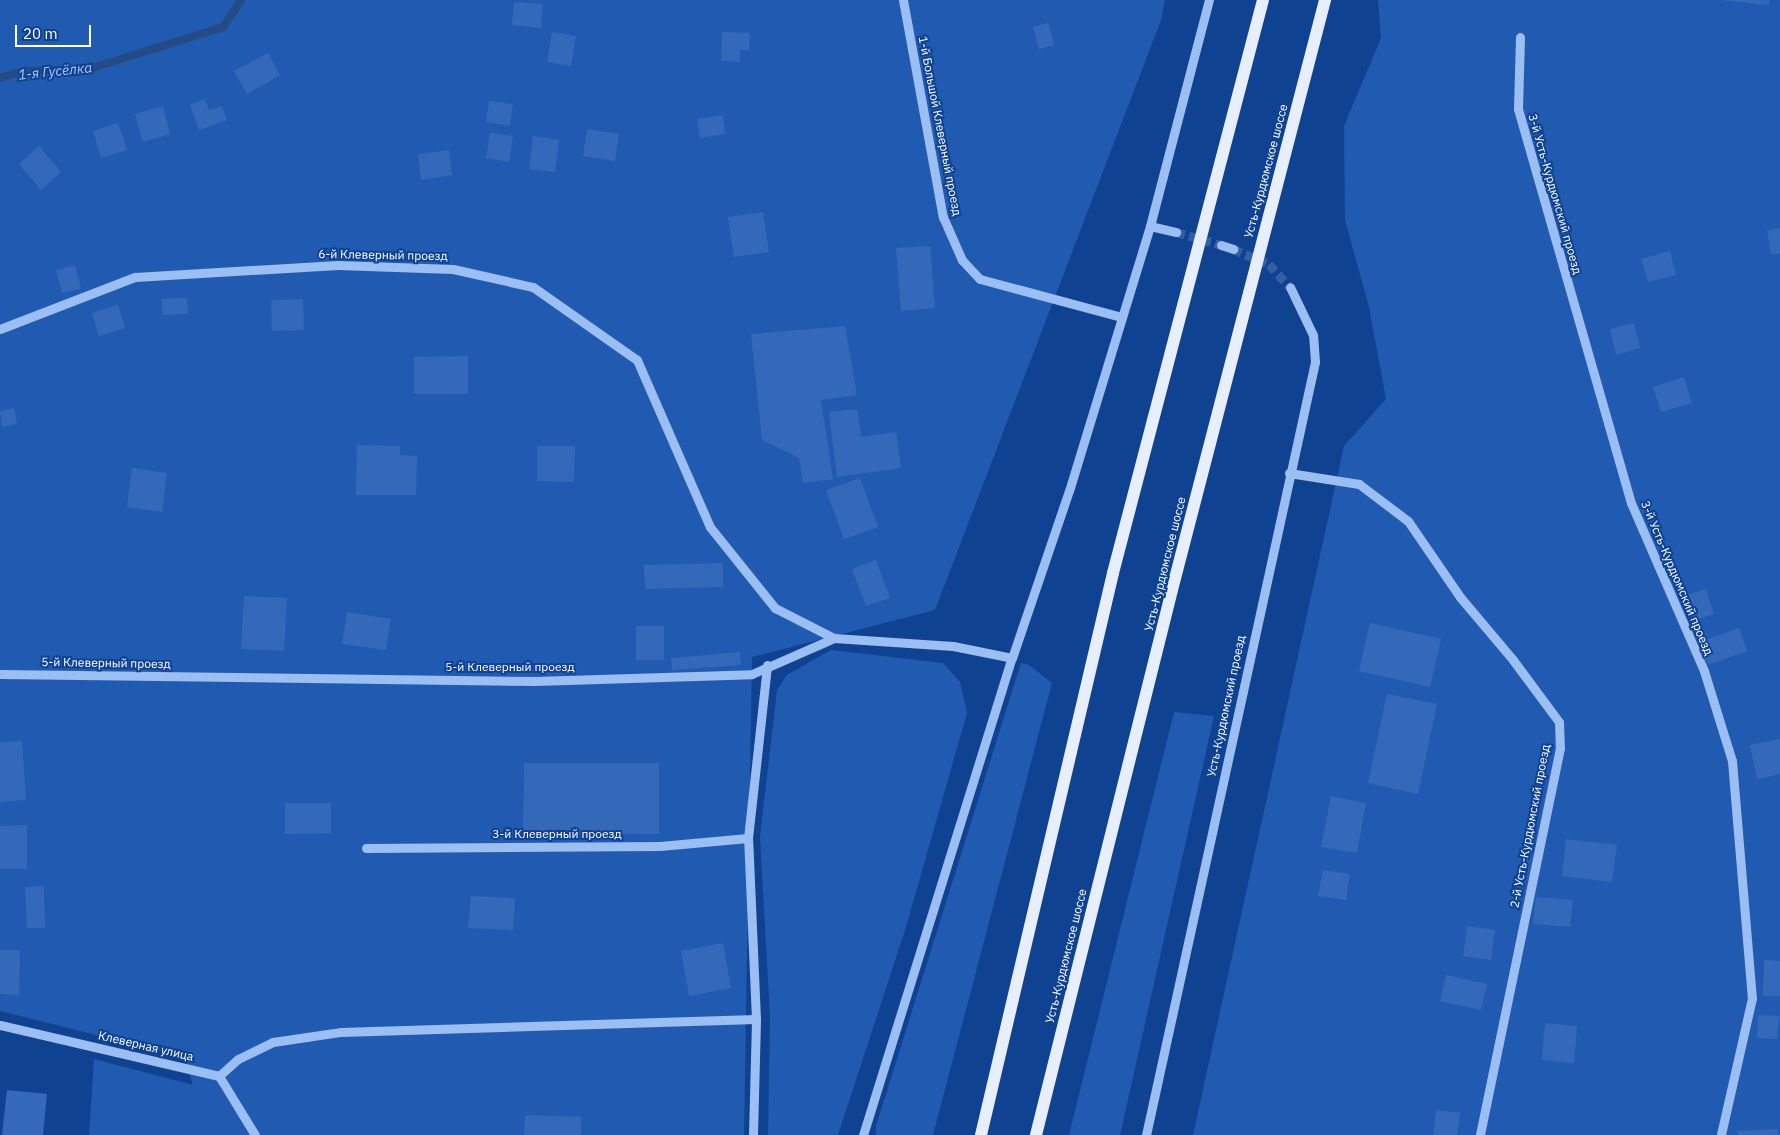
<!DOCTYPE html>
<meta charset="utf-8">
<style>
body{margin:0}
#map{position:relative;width:1780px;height:1135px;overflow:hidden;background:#104292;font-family:"IBM Plex Sans",sans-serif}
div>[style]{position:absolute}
.green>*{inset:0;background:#215bb1}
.stream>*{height:8px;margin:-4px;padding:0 4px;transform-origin:4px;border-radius:4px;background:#254b86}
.building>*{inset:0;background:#3469b9}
.minor-tunnel>*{height:9px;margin-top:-4.5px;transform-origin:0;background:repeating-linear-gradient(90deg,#345ea2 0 9px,transparent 0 13.5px)}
.minor>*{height:9px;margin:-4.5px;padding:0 4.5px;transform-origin:4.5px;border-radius:4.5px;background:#9bbef3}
.major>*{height:12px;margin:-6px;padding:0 6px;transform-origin:6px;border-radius:6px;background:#e7efff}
.major-bridge>*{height:12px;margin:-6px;padding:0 6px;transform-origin:6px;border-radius:6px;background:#e7efff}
span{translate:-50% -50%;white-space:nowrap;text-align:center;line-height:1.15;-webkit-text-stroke:4px #104292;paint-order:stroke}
.street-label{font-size:12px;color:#fff}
.water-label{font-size:14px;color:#a7c9fa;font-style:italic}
.scale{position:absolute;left:15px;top:25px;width:76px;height:22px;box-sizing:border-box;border:2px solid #fff;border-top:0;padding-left:6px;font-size:15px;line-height:18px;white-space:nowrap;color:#fff;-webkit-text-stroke:4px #104292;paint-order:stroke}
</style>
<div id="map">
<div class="green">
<i style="clip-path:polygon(0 0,1165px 0,1161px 20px,935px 610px,752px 657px,744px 1135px,89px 1135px,94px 1059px,193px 1085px,184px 1057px,0 1011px)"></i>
<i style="clip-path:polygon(1378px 0,1780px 0,1780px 1135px,1193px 1135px,1344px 446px,1386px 399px,1369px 307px,1345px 220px,1344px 126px,1381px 38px)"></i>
<i style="clip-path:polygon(831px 650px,943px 663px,960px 682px,967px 713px,906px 927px,838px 1135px,768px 1135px,770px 1016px,760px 837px,777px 690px,787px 675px)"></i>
<i style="clip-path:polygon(1021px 663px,1029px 665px,1052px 683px,933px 1135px,876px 1135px,876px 1126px)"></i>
<i style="clip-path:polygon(1174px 712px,1214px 716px,1120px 1135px,1069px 1135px)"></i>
</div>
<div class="stream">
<i style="left:0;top:78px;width:24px;rotate:-17deg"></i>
<i style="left:23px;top:71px;width:66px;rotate:-1.7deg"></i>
<i style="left:89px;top:69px;width:140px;rotate:-17.4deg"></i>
<i style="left:223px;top:27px;width:32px;rotate:-56deg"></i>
</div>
<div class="building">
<i style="clip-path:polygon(1720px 0,1769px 0,1769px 5px)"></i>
<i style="clip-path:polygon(514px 2px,543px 4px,541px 28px,512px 25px)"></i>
<i style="clip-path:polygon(1048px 23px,1054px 45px,1039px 49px,1033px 27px)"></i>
<i style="clip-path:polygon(552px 32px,576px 36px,571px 66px,547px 62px)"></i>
<i style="clip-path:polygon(722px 32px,750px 33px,749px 50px,740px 50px,740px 62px,721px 61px)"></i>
<i style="clip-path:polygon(268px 53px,280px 75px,247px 94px,234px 71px)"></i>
<i style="clip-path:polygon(205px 99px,209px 110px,222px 106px,227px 120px,199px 130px,190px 105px)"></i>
<i style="clip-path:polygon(489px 101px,513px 104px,510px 126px,486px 122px)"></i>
<i style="clip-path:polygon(163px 106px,170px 134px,143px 142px,135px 114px)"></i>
<i style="clip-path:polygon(723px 115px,725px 134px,700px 138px,697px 119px)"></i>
<i style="clip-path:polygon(118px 123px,127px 150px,101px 158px,93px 131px)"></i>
<i style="clip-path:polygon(587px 129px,619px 134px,615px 161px,583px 156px)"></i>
<i style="clip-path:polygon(490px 133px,513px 136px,509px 162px,486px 158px)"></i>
<i style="clip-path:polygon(533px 136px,559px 140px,555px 172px,529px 169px)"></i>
<i style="clip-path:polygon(39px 146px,61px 172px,41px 190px,19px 164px)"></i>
<i style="clip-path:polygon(449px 150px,452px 175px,421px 180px,418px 154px)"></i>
<i style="clip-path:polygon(763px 212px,769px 252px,734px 257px,728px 217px)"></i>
<i style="clip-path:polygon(1780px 228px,1780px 253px,1771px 255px,1767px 231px)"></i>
<i style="clip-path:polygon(930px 246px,935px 308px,901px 311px,896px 248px)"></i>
<i style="clip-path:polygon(1670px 251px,1676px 275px,1648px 282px,1641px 259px)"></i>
<i style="clip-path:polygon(75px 265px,81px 289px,62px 293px,56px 270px)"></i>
<i style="clip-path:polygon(187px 298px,188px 314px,163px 315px,161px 299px)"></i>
<i style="clip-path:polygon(303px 299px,304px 330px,272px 331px,271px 300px)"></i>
<i style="clip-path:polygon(118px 305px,125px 328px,99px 336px,92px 313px)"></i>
<i style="clip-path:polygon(1634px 323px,1640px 348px,1616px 355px,1610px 329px)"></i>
<i style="clip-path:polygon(845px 326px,857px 395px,821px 400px,833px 479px,803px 483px,799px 458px,762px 440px,751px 334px)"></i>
<i style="clip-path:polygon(468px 356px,468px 394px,414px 394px,414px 357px)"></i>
<i style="clip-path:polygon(1684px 377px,1692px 403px,1661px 412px,1653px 387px)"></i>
<i style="clip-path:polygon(14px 408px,17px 424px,2px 427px,0 411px)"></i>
<i style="clip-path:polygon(857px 409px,861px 437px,896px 432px,901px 468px,837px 477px,829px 412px)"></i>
<i style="clip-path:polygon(357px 445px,400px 446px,400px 455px,417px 456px,416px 495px,356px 495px)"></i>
<i style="clip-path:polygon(537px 446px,575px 446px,574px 482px,537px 481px)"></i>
<i style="clip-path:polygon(132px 468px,167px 473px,162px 512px,127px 507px)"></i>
<i style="clip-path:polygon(860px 478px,878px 527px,844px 539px,826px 490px)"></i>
<i style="clip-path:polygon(876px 560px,890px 598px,866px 606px,852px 569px)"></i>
<i style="clip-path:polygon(723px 563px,723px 587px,645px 589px,644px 565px)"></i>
<i style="clip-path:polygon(1706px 589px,1714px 614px,1693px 621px,1684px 596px)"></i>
<i style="clip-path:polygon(244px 596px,287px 598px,284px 651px,241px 649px)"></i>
<i style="clip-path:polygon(347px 612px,391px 619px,386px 650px,342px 644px)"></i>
<i style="clip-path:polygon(1370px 623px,1441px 639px,1430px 687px,1359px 671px)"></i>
<i style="clip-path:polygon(636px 626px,664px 626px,664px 660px,636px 660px)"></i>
<i style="clip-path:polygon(1739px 628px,1747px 651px,1708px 665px,1700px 642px)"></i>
<i style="clip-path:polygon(740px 652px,741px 665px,672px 670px,671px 658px)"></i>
<i style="clip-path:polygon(1387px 694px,1437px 704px,1418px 794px,1368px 783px)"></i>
<i style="clip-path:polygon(1780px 739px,1780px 774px,1757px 779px,1750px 745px)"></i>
<i style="clip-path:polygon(22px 741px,26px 800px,0 802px,0 742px)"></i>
<i style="clip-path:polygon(524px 763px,659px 763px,659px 834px,523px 833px)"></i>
<i style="clip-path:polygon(1331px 796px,1366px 803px,1357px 853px,1321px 847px)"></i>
<i style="clip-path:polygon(285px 803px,331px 803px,331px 833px,285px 834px)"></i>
<i style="clip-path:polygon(27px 825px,27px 869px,0 869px,0 826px)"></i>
<i style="clip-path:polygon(1566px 839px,1617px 845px,1612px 882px,1562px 876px)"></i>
<i style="clip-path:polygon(1323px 870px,1350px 874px,1346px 900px,1318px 896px)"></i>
<i style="clip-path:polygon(44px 886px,45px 928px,27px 928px,25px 887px)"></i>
<i style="clip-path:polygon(471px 896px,515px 898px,513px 930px,468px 928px)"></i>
<i style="clip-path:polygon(1536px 897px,1573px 900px,1570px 927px,1533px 924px)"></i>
<i style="clip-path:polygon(1467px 926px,1495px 930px,1491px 960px,1463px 956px)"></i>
<i style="clip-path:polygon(723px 943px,731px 988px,689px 996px,681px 951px)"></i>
<i style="clip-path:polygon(0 950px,20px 950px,19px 995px,0 994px)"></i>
<i style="clip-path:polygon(1764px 960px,1780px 961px,1780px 996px,1763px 996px)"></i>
<i style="clip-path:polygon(1446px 975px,1487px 984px,1481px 1010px,1440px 1001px)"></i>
<i style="clip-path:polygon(1758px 1015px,1779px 1016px,1777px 1039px,1757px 1038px)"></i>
<i style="clip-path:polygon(1545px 1023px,1577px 1026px,1574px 1063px,1542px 1060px)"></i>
<i style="clip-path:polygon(7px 1090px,47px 1094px,43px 1135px,2px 1135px)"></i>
<i style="clip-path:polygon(1436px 1110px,1460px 1113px,1457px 1135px,1433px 1135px)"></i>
<i style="clip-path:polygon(525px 1115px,581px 1117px,581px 1135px,524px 1135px)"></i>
<i style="clip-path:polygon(1778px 1129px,1778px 1135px,1738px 1135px,1738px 1131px)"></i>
</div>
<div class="minor-tunnel">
<i style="left:1176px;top:232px;width:47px;rotate:16.1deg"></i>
<i style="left:1233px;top:249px;width:39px;rotate:23deg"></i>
<i style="left:1269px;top:264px;width:31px;rotate:48deg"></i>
</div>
<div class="minor">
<i style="left:903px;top:0;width:221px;rotate:79.6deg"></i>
<i style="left:943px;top:217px;width:47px;rotate:66.2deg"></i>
<i style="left:962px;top:260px;width:26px;rotate:47deg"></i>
<i style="left:980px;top:279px;width:147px;rotate:15deg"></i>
<i style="left:1520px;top:37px;width:72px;rotate:91.6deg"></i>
<i style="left:1518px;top:109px;width:410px;rotate:74deg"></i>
<i style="left:1631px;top:503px;width:183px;rotate:66.5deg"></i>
<i style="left:1704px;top:671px;width:94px;rotate:72.7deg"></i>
<i style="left:1732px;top:761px;width:238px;rotate:85.2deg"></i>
<i style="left:1752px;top:998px;width:140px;rotate:102.8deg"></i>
<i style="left:1150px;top:226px;width:27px;rotate:13deg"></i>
<i style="left:1221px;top:245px;width:13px;rotate:18deg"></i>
<i style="left:0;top:329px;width:145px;rotate:-21.1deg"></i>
<i style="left:135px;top:277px;width:203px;rotate:-3.4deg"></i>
<i style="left:338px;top:265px;width:115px;rotate:2deg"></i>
<i style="left:453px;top:269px;width:82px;rotate:12.7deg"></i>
<i style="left:533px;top:287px;width:127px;rotate:35.1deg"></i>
<i style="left:637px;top:360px;width:182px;rotate:66.4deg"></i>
<i style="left:710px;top:527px;width:104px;rotate:51.3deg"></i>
<i style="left:775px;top:608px;width:66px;rotate:27deg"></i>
<i style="left:1289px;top:473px;width:71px;rotate:8.9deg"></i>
<i style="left:1359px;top:484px;width:61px;rotate:37.1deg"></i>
<i style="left:1408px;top:521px;width:92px;rotate:55.6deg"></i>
<i style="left:1460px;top:597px;width:82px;rotate:49.9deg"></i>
<i style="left:1513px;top:660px;width:77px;rotate:53.4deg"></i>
<i style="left:1559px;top:722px;width:26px;rotate:88deg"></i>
<i style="left:1560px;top:748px;width:395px;rotate:101.7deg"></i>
<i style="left:0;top:674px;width:535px;rotate:0.75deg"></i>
<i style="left:535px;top:681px;width:217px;rotate:-1.8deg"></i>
<i style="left:752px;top:674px;width:90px;rotate:-23.7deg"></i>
<i style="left:834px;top:638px;width:119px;rotate:3.8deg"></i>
<i style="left:953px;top:646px;width:60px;rotate:11.5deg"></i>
<i style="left:366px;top:848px;width:294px;rotate:-0.4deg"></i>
<i style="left:660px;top:846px;width:88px;rotate:-5.2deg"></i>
<i style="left:0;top:1025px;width:225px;rotate:13.1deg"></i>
<i style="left:219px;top:1076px;width:69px;rotate:58.6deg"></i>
<i style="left:219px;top:1076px;width:25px;rotate:-42deg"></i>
<i style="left:238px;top:1059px;width:39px;rotate:-26deg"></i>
<i style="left:273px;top:1042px;width:69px;rotate:-8.4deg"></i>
<i style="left:341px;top:1032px;width:415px;rotate:-1.8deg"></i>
<i style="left:753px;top:1135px;width:116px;rotate:-88.5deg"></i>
<i style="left:756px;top:1019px;width:181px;rotate:-92.5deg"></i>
<i style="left:748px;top:838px;width:174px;rotate:-83.7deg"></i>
<i style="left:863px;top:1135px;width:500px;rotate:-72.7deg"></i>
<i style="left:1012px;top:658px;width:176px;rotate:-71.2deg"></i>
<i style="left:1069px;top:491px;width:277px;rotate:-73deg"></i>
<i style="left:1150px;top:226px;width:234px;rotate:-75.4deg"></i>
<i style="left:1146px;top:1135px;width:791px;rotate:-77.67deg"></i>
<i style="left:1315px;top:362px;width:27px;rotate:-94deg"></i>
<i style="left:1313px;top:335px;width:53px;rotate:-115.6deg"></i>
</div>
<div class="major">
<i style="left:981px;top:1135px;width:577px;rotate:-76.78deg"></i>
<i style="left:1036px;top:1135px;width:562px;rotate:-75.99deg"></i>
</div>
<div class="major-bridge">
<i style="left:1113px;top:573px;width:592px;rotate:-75.33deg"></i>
<i style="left:1172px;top:590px;width:610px;rotate:-75.46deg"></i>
</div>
<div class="street-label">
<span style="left:940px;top:126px;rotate:79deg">1-й Большой Клеверный проезд</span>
<span style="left:1266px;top:171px;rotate:-75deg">Усть-Курдюмское шоссе</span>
<span style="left:1555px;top:194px;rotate:74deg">3-й Усть-Курдюмский проезд</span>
<span style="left:383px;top:255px;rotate:1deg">6-й Клеверный проезд</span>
<span style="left:1165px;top:564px;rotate:-76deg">Усть-Курдюмское шоссе</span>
<span style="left:1677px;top:578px;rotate:67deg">3-й Усть-Курдюмский проезд</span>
<span style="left:106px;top:663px;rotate:1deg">5-й Клеверный проезд</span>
<span style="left:510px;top:667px">5-й Клеверный проезд</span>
<span style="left:1226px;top:706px;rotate:-78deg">Усть-Курдюмский проезд</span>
<span style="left:1530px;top:826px;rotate:-79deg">2-й Усть-Курдюмский проезд</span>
<span style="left:557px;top:834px">3-й Клеверный проезд</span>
<span style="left:1066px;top:956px;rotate:-76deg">Усть-Курдюмское шоссе</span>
<span style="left:146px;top:1046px;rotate:13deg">Клеверная улица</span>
</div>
<div class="water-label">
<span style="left:55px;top:71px;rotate:-6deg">1-я Гусёлка</span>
</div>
<div class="scale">20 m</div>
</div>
